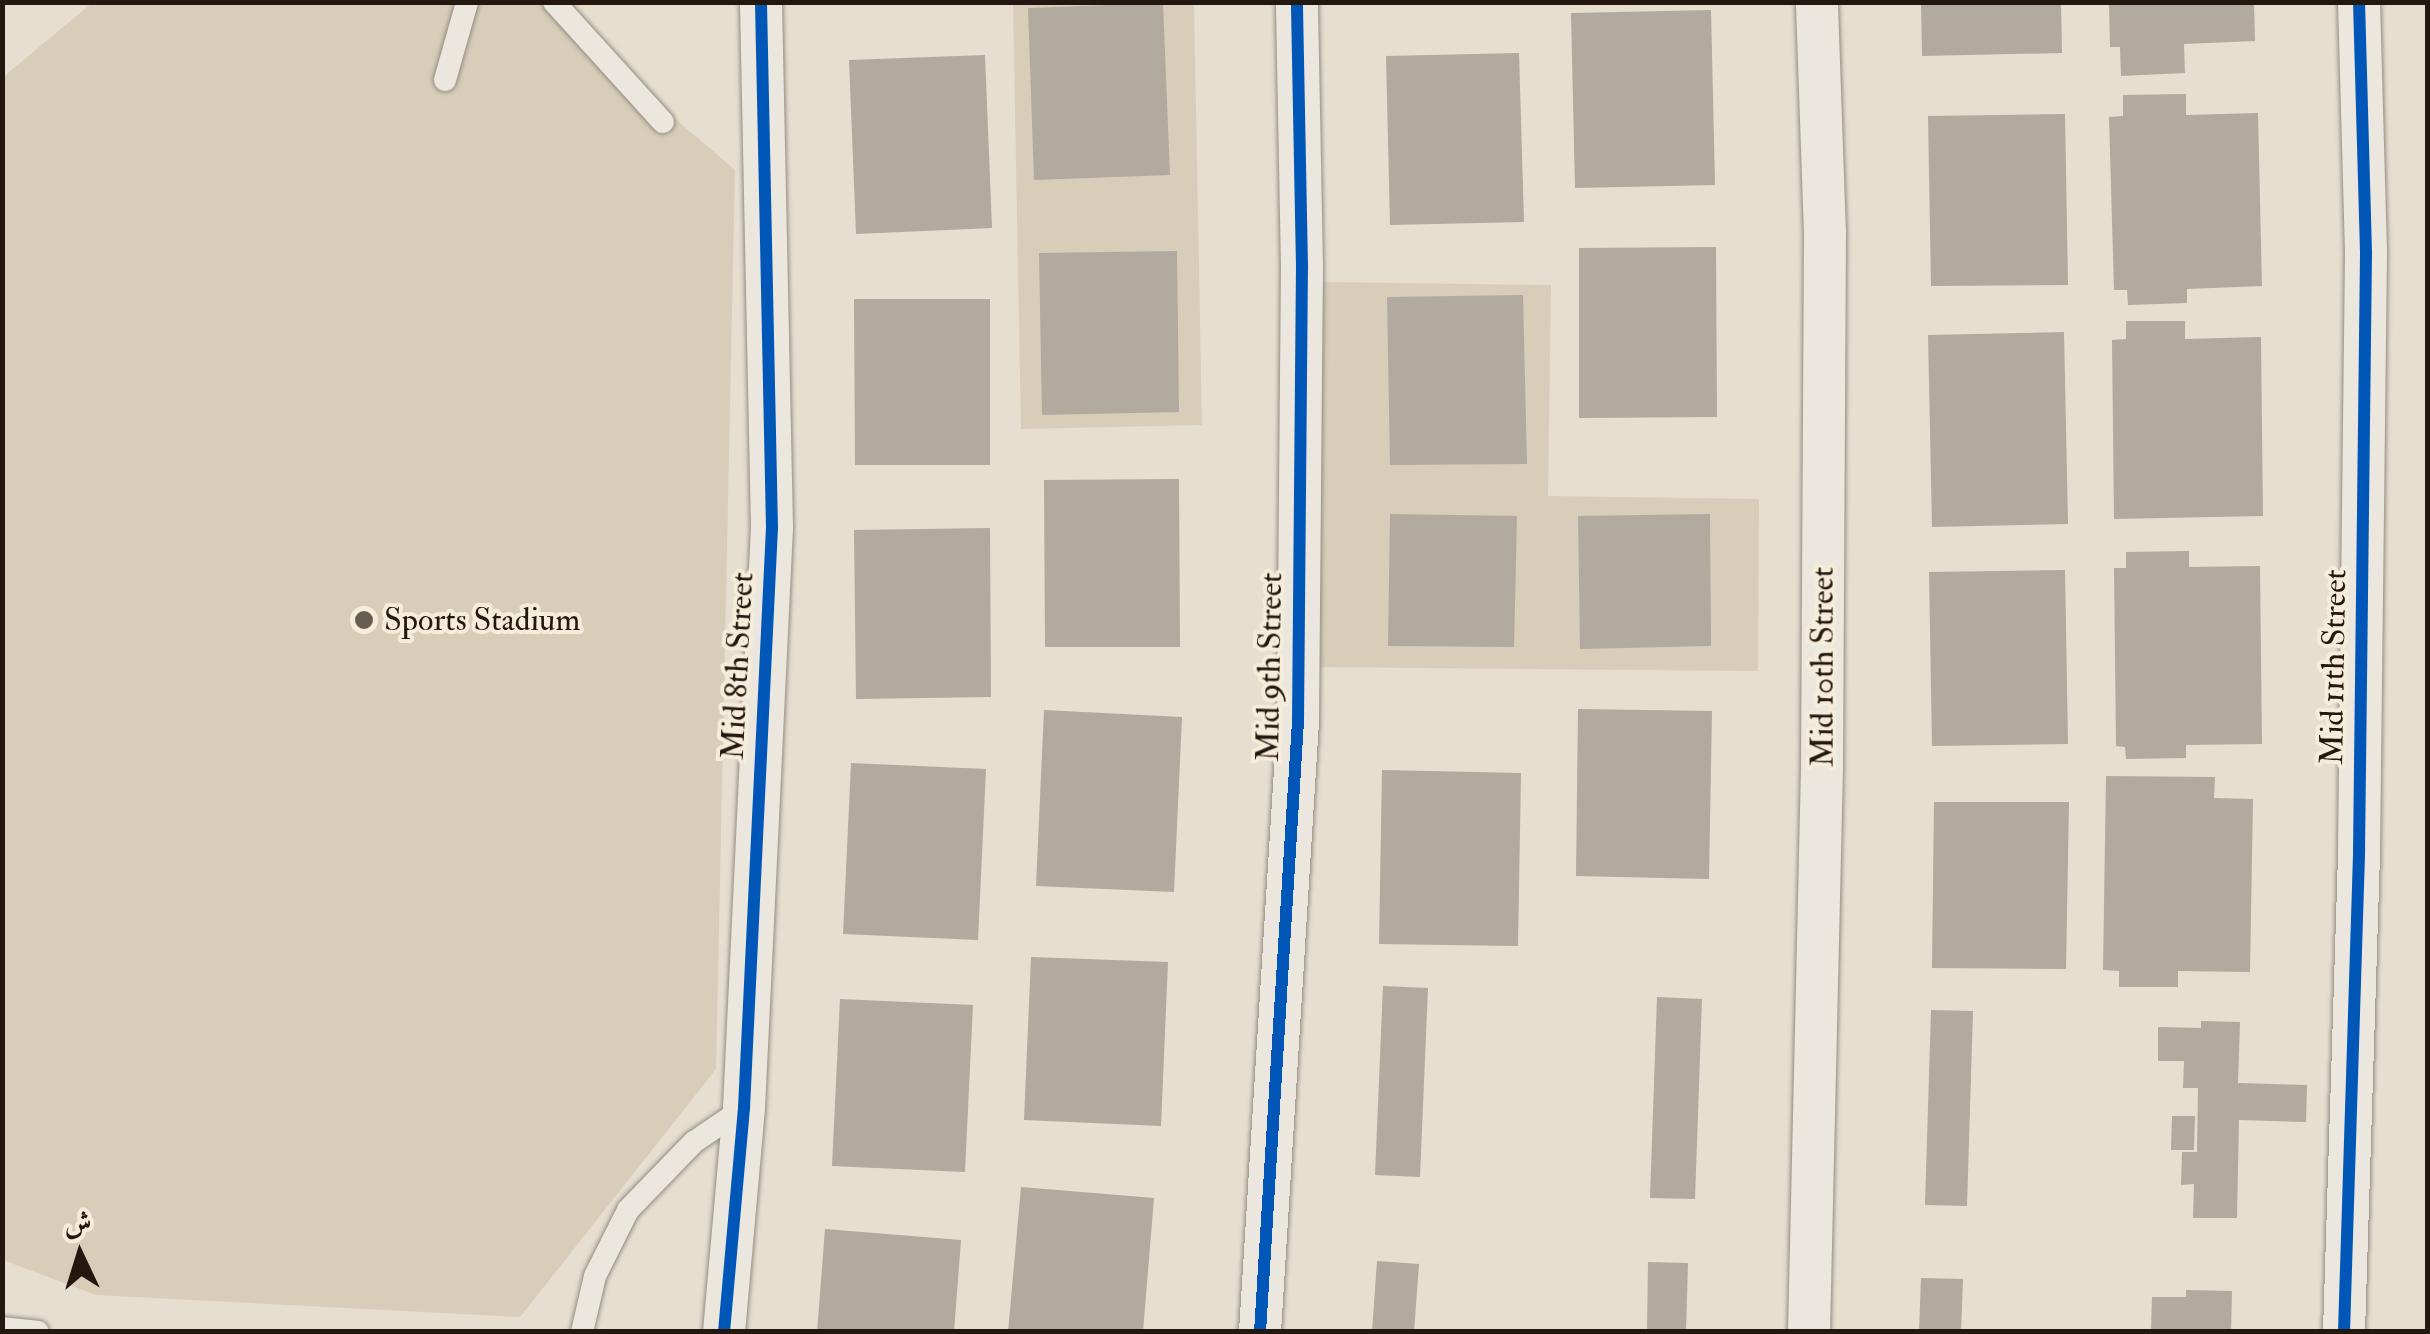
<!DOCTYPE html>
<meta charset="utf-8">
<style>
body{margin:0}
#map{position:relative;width:2430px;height:1334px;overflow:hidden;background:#e6decf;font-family:"IM FELL Double Pica",Amiri,serif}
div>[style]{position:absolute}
.green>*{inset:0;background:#d8cdb8}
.building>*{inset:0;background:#b0aa9f}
.roads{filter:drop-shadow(0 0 2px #928d83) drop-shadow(0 0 2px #928d83)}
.service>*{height:22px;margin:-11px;padding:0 11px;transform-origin:11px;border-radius:11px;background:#ebe7df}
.minor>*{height:42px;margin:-21px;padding:0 21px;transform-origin:21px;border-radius:21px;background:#ebe7df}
.cycleway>*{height:12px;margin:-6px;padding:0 6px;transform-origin:6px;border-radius:6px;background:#0057b8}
.dots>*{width:28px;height:28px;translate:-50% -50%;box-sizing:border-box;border:5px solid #f5ecd9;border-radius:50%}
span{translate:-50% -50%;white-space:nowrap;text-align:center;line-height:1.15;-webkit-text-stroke:8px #f5ecd9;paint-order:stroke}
.poi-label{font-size:32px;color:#221810}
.left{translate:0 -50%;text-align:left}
.street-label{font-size:32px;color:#221810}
.frame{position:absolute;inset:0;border:5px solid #221810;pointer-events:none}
.north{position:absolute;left:30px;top:1204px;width:100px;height:100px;-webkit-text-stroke:8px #f5ecd9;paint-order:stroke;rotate:356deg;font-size:28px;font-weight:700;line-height:40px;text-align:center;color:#221810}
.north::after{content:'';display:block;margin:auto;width:35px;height:45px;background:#221810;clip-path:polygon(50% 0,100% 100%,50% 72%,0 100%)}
</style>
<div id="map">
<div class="green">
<i style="clip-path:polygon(92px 3px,540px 3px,735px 170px,716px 1069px,520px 1317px,96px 1295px,3px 1260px,2px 78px)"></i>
<i style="clip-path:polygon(1013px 3px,1194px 3px,1202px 425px,1021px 429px)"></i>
<i style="clip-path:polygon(1321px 282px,1551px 285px,1548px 496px,1759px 499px,1758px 671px,1316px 667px)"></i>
</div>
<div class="building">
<i style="clip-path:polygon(1921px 2px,2061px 2px,2062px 53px,1922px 56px)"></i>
<i style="clip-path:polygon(2109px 2px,2254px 2px,2255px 41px,2184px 44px,2185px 73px,2121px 76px,2120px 47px,2110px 47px)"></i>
<i style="clip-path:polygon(1163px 3px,1170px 175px,1034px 180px,1028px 8px)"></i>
<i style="clip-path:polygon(1711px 10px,1715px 185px,1575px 188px,1571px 13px)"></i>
<i style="clip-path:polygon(1519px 53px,1524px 222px,1390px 225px,1386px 56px)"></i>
<i style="clip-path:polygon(985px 55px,992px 228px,856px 234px,849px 60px)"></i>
<i style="clip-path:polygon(2186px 94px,2186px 115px,2258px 113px,2262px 286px,2187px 289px,2187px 303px,2128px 305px,2127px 290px,2114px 290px,2109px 117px,2123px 116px,2123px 95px)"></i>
<i style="clip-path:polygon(2065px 114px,2068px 285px,1931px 286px,1928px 116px)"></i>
<i style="clip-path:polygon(1716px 247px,1717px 417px,1579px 418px,1579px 248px)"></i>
<i style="clip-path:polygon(1177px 251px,1179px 412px,1042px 415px,1039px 253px)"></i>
<i style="clip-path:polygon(1523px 295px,1527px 464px,1390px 465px,1387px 297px)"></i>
<i style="clip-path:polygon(854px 299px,990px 299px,990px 465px,855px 465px)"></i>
<i style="clip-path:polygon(2126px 321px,2185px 321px,2185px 339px,2261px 337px,2263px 516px,2114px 519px,2112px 340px,2126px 339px)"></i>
<i style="clip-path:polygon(2064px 332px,2068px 524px,1932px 527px,1928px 335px)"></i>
<i style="clip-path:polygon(1179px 479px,1180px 647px,1045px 647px,1044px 480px)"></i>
<i style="clip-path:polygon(1390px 514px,1517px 516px,1514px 647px,1388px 646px)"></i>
<i style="clip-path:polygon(1710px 514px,1711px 646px,1580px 649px,1578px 516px)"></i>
<i style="clip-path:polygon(990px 528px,991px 697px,856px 699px,854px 530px)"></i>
<i style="clip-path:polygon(2189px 551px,2189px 567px,2260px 566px,2262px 744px,2186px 745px,2186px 758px,2126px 759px,2125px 747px,2116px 746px,2114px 568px,2126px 568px,2126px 552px)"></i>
<i style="clip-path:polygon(2065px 570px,2068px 744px,1932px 746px,1929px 572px)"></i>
<i style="clip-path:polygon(1578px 709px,1712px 711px,1709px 879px,1576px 876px)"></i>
<i style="clip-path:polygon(1044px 710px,1182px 717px,1174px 892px,1036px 886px)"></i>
<i style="clip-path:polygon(851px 763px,986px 769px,978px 940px,843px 934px)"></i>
<i style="clip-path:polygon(1382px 770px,1521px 773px,1518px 946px,1379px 944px)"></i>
<i style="clip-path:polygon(2106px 776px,2215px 777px,2214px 798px,2253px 799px,2250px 972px,2178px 971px,2178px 987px,2119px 987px,2119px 971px,2103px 970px)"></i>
<i style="clip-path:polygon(1934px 802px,2069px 802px,2066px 969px,1932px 968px)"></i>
<i style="clip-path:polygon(1031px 957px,1168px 962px,1161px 1126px,1024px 1120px)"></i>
<i style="clip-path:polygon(1383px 986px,1428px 988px,1420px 1177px,1375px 1175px)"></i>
<i style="clip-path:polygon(1657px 997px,1702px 999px,1695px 1199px,1650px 1198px)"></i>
<i style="clip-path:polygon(840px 999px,973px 1005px,965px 1172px,832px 1166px)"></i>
<i style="clip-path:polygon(1931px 1010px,1973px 1011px,1967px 1206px,1925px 1205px)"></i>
<i style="clip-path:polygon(2201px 1021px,2240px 1022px,2238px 1083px,2307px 1085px,2306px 1122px,2239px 1120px,2237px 1218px,2193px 1218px,2194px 1184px,2181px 1185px,2182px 1152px,2197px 1152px,2198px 1088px,2183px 1088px,2184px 1061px,2158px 1061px,2158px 1027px,2201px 1028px)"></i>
<i style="clip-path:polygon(2172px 1116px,2195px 1116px,2194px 1150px,2171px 1150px)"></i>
<i style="clip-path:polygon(1021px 1187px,1154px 1198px,1143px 1332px,1008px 1332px)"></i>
<i style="clip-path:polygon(825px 1229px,961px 1240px,954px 1332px,817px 1332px)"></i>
<i style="clip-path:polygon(1377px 1261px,1419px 1264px,1414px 1332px,1372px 1332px)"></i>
<i style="clip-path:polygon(1648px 1262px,1688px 1263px,1686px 1332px,1647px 1332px)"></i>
<i style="clip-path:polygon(1921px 1278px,1963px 1279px,1961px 1332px,1919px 1332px)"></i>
<i style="clip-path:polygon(2186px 1290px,2232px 1291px,2231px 1332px,2151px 1330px,2152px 1297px,2186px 1297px)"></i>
</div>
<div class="roads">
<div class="service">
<i style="left:554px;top:2px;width:162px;rotate:47.8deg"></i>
<i style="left:445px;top:80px;width:81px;rotate:-74.2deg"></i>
<i style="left:2px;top:1328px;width:36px;rotate:6deg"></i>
<i style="left:582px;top:1332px;width:57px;rotate:-76.9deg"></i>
<i style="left:595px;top:1276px;width:74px;rotate:-63.4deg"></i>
<i style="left:628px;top:1210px;width:95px;rotate:-45.9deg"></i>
<i style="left:694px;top:1142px;width:60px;rotate:-34.2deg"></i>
</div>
<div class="minor">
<i style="left:724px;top:1332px;width:225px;rotate:-84.9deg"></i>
<i style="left:744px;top:1108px;width:581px;rotate:-87.24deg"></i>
<i style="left:772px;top:528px;width:526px;rotate:-91.2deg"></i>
<i style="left:1260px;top:1332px;width:612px;rotate:-86.44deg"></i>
<i style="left:1298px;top:721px;width:454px;rotate:-89.5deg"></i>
<i style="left:1302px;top:267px;width:265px;rotate:-91.1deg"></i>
<i style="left:1809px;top:1332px;width:563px;rotate:-88.68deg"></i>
<i style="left:1822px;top:769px;width:535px;rotate:-89.68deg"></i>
<i style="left:1825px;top:234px;width:232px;rotate:-92deg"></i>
<i style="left:2344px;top:1332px;width:480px;rotate:-88.2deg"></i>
<i style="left:2359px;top:852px;width:600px;rotate:-89.33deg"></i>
<i style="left:2366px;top:252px;width:250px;rotate:-91.6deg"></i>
</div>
</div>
<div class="cycleway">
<i style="left:724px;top:1332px;width:225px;rotate:-84.9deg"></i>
<i style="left:744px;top:1108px;width:581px;rotate:-87.24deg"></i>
<i style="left:772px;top:528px;width:526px;rotate:-91.2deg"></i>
<i style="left:1260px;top:1332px;width:612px;rotate:-86.44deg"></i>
<i style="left:1298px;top:721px;width:454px;rotate:-89.5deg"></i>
<i style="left:1302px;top:267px;width:265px;rotate:-91.1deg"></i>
<i style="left:2344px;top:1332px;width:480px;rotate:-88.2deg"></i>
<i style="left:2359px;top:852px;width:600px;rotate:-89.33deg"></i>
<i style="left:2366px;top:252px;width:250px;rotate:-91.6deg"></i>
</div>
<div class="dots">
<i style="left:364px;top:620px;background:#675d53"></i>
</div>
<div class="poi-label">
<span class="left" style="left:384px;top:620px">Sports Stadium</span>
</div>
<div class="street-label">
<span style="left:738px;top:666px;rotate:-87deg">Mid 8th Street</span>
<span style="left:1270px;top:667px;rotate:-89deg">Mid 9th Street</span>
<span style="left:1823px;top:667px;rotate:-90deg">Mid 10th Street</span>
<span style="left:2334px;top:667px;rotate:-89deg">Mid 11th Street</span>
</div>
<div class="frame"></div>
<div class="north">ش</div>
</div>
